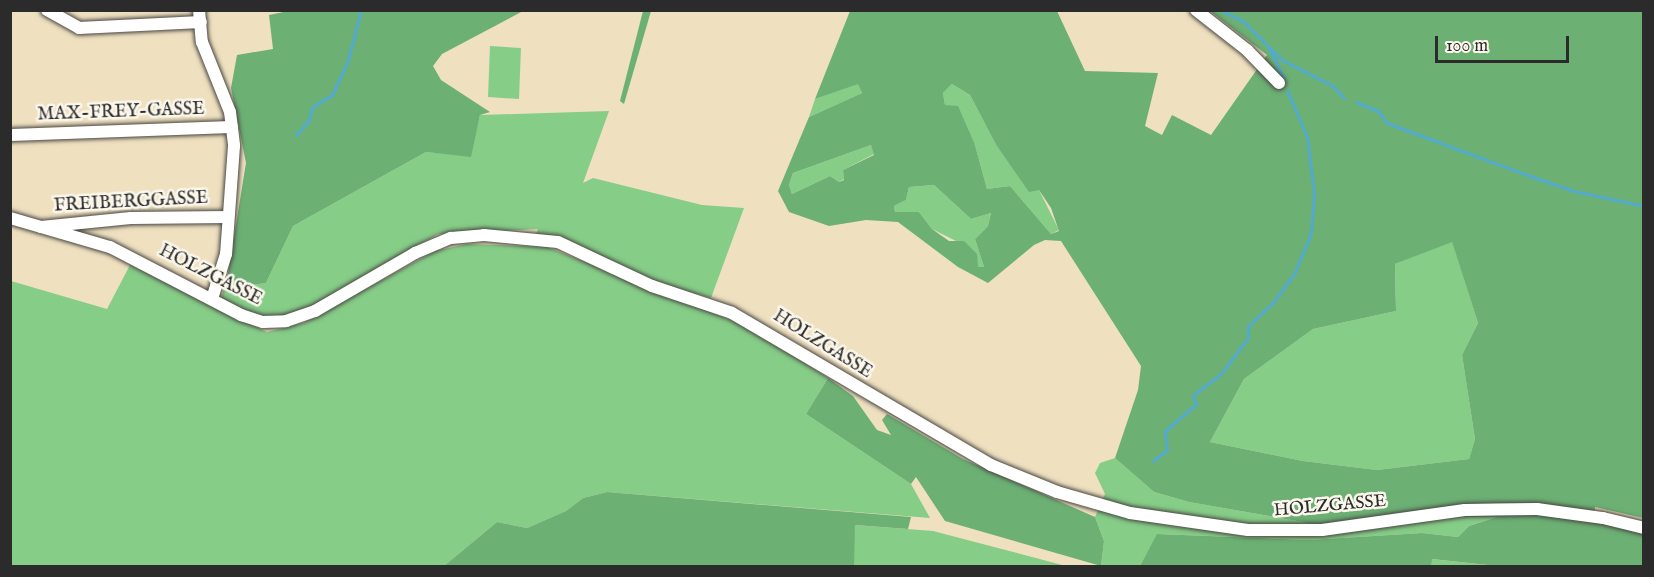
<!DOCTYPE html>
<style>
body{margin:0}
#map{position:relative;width:1654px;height:577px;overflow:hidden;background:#efe0c0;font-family:"IM FELL English",serif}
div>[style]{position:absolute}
.green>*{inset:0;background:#86cd88}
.forest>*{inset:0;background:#6cb074}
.stream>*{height:3px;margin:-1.5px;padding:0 1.5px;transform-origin:1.5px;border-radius:1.5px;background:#52abcf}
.roads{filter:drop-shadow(0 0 2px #484641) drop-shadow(0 0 2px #484641)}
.minor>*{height:12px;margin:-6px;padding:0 6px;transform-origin:6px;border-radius:6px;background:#fff}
span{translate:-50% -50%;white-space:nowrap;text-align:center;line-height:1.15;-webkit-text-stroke:5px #fbf7ec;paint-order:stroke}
.street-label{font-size:18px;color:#2b2b2b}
.frame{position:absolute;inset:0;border:12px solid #2b2b2b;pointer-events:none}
.scale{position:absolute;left:1435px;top:36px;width:134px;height:27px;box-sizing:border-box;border:3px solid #2b2b2b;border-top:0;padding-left:8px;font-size:18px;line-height:21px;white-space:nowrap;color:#2b2b2b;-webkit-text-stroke:4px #fbf7ec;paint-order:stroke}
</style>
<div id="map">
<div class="green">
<i style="clip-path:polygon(490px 46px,521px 48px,519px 99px,488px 97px)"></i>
<i style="clip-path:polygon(858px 83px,862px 93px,809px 117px,815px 99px)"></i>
<i style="clip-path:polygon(952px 84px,970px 95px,995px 143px,1039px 190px,1059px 230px,1051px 234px,1010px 186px,987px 189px,975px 145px,945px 105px,943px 93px)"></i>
<i style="clip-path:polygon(609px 111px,583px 183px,593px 178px,702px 205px,744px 208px,711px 298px,651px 281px,568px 240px,536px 234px,538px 229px,438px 234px,315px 304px,285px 317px,247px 314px,221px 300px,228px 274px,239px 287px,266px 283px,293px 226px,426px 152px,470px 156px,480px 115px)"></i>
<i style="clip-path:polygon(871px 145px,874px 154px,843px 170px,844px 179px,839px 182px,830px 176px,792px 194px,789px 185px,793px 173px)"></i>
<i style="clip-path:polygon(934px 185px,971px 219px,991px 213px,988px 226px,975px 239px,984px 267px,978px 267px,958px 242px,932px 229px,919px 212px,895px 212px,894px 206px,906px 200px,909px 187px)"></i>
<i style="clip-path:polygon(1452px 241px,1478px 323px,1462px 355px,1475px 439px,1469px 459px,1377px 470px,1303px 461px,1210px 442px,1244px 379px,1313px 329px,1396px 311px,1395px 264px)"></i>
<i style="clip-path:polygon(467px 244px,547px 247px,750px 328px,828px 378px,806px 414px,911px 484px,930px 518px,607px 492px,583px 498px,566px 511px,527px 528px,497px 522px,444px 566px,11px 566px,11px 281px,107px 309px,130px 265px,267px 332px,304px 323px,435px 251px)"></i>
<i style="clip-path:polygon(1115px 458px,1154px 492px,1189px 502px,1303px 522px,1332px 533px,1447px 517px,1500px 516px,1469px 526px,1458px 537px,1422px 533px,1309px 540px,1158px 534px,1140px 566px,1101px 566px,1104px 541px,1095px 517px,1105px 494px,1095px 473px,1100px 463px)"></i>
<i style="clip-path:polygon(855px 525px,933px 531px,1066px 566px,851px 566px)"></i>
<i style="clip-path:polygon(1431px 559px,1497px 566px,1431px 566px)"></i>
</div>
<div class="forest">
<i style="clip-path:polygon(293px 10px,523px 11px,442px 54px,433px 66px,441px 80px,490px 112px,480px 115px,471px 157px,426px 152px,293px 226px,266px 283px,239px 287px,228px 274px,246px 163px,231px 88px,237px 55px,273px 49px,269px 15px)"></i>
<i style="clip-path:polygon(643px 11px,651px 11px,624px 104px,620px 101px)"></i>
<i style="clip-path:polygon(evenodd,850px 11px,1057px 11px,1085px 71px,1158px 73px,1145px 126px,1162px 135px,1172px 115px,1211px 135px,1267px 55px,1210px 11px,1643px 11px,1643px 518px,1595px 507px,1594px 521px,1643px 532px,1643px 566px,1497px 566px,1432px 559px,1431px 566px,1140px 566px,1157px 534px,1309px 540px,1422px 533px,1458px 537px,1469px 526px,1497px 517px,1447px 517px,1332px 533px,1303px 522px,1189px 502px,1154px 492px,1115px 458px,1138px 390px,1141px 366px,1061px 241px,1045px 240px,1034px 245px,988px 283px,958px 267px,898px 222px,866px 220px,829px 226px,789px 212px,778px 191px,809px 117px,862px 93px,858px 84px,815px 99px,850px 11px,952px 84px,970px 95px,995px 143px,1029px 192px,1039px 190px,1051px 208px,1059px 231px,1051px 234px,1010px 186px,987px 189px,975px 145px,958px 106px,945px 105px,943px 93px,952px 84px,850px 11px,871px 145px,874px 155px,843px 170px,844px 180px,839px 182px,830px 176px,792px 194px,789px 185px,793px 173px,871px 145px,850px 11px,934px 185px,971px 219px,991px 213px,988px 226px,975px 239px,984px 267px,978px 267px,977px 254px,964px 241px,949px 241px,932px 229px,919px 212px,895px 212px,894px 206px,906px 200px,909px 187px,934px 185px,850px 11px,1452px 242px,1478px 323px,1462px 355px,1475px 439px,1469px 459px,1377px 470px,1303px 461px,1210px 442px,1244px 379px,1313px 329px,1396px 311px,1395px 264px,1452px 242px)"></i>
<i style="clip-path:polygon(828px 378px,853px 396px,877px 430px,891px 435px,882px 420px,887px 414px,963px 459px,1095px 517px,1104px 541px,1101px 566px,945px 521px,916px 477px,911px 484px,806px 414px)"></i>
<i style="clip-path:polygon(607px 492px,911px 517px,908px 529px,855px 525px,854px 566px,444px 566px,497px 522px,527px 528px,566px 511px,583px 498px)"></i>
</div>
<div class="stream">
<i style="left:1221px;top:10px;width:25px;rotate:27deg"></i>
<i style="left:1243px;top:21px;width:55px;rotate:45deg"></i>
<i style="left:1282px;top:60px;width:57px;rotate:27deg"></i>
<i style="left:1333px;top:86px;width:16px;rotate:47deg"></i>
<i style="left:1268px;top:46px;width:37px;rotate:64deg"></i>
<i style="left:1356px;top:102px;width:24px;rotate:22deg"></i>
<i style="left:1378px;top:111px;width:14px;rotate:54deg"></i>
<i style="left:1386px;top:122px;width:10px;rotate:24deg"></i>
<i style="left:1395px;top:126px;width:147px;rotate:20.3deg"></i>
<i style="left:1533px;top:177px;width:43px;rotate:18.9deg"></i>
<i style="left:1574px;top:191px;width:72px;rotate:12.1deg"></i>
<i style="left:296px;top:135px;width:20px;rotate:-49deg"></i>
<i style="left:309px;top:120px;width:13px;rotate:-77deg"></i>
<i style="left:312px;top:107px;width:23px;rotate:-31deg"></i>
<i style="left:332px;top:95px;width:38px;rotate:-65deg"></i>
<i style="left:348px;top:60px;width:52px;rotate:-75.4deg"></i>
<i style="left:1153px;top:461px;width:18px;rotate:-38deg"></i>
<i style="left:1167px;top:450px;width:19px;rotate:-96deg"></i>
<i style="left:1165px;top:431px;width:41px;rotate:-41.1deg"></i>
<i style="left:1196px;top:404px;width:9px;rotate:-108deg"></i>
<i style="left:1193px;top:395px;width:34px;rotate:-37deg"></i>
<i style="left:1220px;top:375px;width:46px;rotate:-52.9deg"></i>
<i style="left:1248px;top:338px;width:12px;rotate:-90deg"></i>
<i style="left:1248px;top:326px;width:33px;rotate:-43deg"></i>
<i style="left:1272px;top:304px;width:39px;rotate:-54deg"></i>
<i style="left:1295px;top:272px;width:42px;rotate:-67.7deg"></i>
<i style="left:1311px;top:233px;width:40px;rotate:-85.7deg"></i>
<i style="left:1314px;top:193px;width:56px;rotate:-97.1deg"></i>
<i style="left:1307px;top:137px;width:51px;rotate:-113.1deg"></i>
</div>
<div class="roads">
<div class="minor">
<i style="left:47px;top:10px;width:37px;rotate:29deg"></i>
<i style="left:79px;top:28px;width:122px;rotate:-2.8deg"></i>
<i style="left:199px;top:10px;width:32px;rotate:85deg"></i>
<i style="left:202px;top:42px;width:75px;rotate:68.2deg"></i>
<i style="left:230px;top:112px;width:34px;rotate:83deg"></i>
<i style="left:234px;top:146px;width:108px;rotate:94.2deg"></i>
<i style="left:226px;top:254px;width:47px;rotate:107.3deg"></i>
<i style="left:1196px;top:10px;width:65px;rotate:38.1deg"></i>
<i style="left:1247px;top:50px;width:46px;rotate:45.9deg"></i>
<i style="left:10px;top:135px;width:222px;rotate:-2.1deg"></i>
<i style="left:10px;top:218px;width:104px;rotate:16.2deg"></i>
<i style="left:110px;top:247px;width:148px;rotate:27.4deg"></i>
<i style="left:241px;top:315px;width:23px;rotate:18deg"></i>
<i style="left:263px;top:322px;width:23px;rotate:-2deg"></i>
<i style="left:286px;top:321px;width:31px;rotate:-19deg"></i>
<i style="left:315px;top:311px;width:116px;rotate:-30.1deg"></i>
<i style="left:415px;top:253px;width:39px;rotate:-23deg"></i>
<i style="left:451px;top:238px;width:33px;rotate:-5deg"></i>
<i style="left:484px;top:235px;width:74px;rotate:5.4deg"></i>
<i style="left:558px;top:242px;width:104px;rotate:25.1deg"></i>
<i style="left:652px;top:286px;width:84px;rotate:18.6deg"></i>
<i style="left:732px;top:313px;width:300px;rotate:30.4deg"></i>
<i style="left:991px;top:465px;width:71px;rotate:22.2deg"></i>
<i style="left:1057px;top:492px;width:76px;rotate:16deg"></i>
<i style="left:1130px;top:513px;width:119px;rotate:8.2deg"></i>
<i style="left:1248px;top:530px;width:74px"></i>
<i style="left:1322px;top:530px;width:144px;rotate:-8deg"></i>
<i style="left:1465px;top:510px;width:72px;rotate:-0.8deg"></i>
<i style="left:1537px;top:509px;width:67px;rotate:7.8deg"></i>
<i style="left:1603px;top:518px;width:42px;rotate:13.7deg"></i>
<i style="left:41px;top:227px;width:90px;rotate:-5.7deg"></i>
<i style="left:131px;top:218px;width:97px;rotate:-0.6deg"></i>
</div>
</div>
<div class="street-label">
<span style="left:121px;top:113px;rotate:-2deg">MAX-FREY-GASSE</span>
<span style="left:131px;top:203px;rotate:-3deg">FREIBERGGASSE</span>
<span style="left:210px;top:276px;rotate:27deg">HOLZGASSE</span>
<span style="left:822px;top:345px;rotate:32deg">HOLZGASSE</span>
<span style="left:1330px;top:507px;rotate:-5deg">HOLZGASSE</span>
</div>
<div class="frame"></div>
<div class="scale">100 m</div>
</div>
